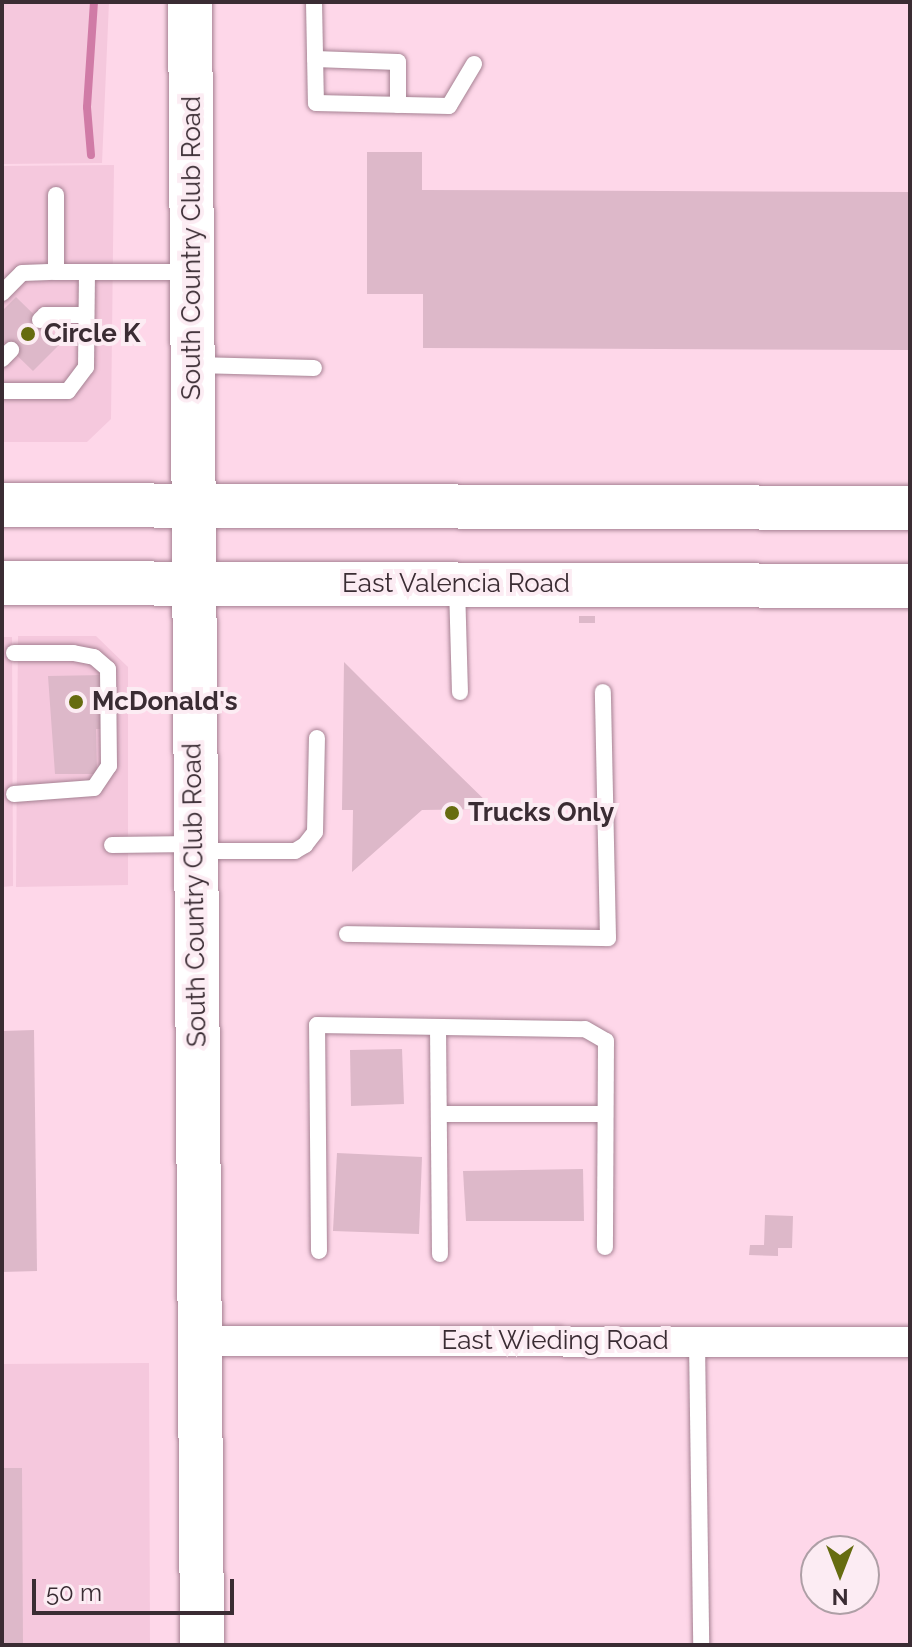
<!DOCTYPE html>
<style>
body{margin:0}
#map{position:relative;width:912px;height:1647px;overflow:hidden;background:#fed7e9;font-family:Raleway,sans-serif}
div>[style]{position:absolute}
.built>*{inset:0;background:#f5c8dd}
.stream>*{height:8px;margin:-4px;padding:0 4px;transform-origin:4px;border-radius:4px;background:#d07ba6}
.building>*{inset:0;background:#ddb8c9}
.roads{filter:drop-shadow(0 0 2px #a58192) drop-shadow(0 0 2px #a58192)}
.lane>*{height:16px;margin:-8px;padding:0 8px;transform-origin:8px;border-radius:8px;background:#fff}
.street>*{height:30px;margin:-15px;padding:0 15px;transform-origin:15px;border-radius:15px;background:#fff}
.secondary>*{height:44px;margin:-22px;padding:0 22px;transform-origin:22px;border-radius:22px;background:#fff}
.primary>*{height:44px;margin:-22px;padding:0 22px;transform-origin:22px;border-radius:22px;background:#fff}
.dots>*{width:22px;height:22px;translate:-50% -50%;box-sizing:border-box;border:4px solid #fcecf3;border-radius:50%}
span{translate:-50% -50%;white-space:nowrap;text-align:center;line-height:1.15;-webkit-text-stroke:8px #fcecf3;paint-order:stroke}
.street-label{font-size:26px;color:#3a2c33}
.poi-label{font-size:26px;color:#3a2c33;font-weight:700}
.left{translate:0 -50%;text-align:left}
.frame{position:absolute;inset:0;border:4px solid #3a2c33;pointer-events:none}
.north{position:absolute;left:800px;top:1535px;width:80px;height:80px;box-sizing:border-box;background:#fcecf3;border:2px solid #ae9fa6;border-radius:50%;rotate:180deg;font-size:22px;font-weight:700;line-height:32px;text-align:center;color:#3a2c33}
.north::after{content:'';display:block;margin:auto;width:28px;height:36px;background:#666c10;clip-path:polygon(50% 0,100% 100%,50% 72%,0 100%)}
.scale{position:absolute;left:32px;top:1579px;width:202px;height:36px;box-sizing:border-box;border:4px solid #3a2c33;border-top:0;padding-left:10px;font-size:24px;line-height:28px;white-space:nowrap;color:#3a2c33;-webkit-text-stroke:6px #fcecf3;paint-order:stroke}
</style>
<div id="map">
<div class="built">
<i style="clip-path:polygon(2px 2px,109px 2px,102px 163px,2px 164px)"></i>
<i style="clip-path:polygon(114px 165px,111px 419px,87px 442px,2px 442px,2px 166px)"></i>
<i style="clip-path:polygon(18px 636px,96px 636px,128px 667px,128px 885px,16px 887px)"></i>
<i style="clip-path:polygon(2px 637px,12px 637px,13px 886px,2px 887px)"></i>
<i style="clip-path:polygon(149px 1363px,150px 1645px,2px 1645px,2px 1364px)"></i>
</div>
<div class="stream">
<i style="left:91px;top:155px;width:48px;rotate:-94.8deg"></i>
<i style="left:87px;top:107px;width:105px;rotate:-86.2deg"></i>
</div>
<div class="building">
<i style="clip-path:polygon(367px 152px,422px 152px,422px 190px,910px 192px,910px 350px,423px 348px,423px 294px,367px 294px)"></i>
<i style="clip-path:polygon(16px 297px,62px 342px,33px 371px,2px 341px,2px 311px)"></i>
<i style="clip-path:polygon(579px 616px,595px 616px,595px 623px,579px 623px)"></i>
<i style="clip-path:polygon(344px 662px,374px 692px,494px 809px,422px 810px,352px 872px,353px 810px,342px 810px)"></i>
<i style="clip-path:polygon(104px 675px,105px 729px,96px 729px,97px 774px,55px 774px,48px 676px)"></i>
<i style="clip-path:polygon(34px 1030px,37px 1271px,2px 1272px,2px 1031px)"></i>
<i style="clip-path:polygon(402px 1049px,404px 1104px,351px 1106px,350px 1050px)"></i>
<i style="clip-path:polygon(337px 1153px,422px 1157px,419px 1234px,333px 1231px)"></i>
<i style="clip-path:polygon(583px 1169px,584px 1221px,466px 1221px,463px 1171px)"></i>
<i style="clip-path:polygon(765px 1215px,793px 1216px,792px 1248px,778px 1248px,778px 1256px,749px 1255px,750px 1245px,764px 1245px)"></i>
<i style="clip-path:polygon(2px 1468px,22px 1468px,23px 1645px,2px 1645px)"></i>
</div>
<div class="roads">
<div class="lane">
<i style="left:314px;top:2px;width:101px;rotate:88.9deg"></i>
<i style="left:316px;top:103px;width:133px;rotate:1.3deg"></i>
<i style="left:449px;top:106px;width:49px;rotate:-59.2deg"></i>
<i style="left:315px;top:59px;width:83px;rotate:2.1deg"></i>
<i style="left:398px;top:62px;width:43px;rotate:90deg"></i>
<i style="left:56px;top:272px;width:134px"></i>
<i style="left:2px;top:293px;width:28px;rotate:-45deg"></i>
<i style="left:22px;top:273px;width:34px;rotate:-2deg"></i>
<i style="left:56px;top:272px;width:77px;rotate:-90deg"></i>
<i style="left:40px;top:320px;width:7px;rotate:-45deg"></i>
<i style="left:45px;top:315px;width:41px"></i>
<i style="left:2px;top:359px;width:13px;rotate:-45deg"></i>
<i style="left:195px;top:365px;width:119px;rotate:1.4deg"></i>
<i style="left:2px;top:391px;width:66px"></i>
<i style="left:68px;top:391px;width:30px;rotate:-53deg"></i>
<i style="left:86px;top:367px;width:95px;rotate:-89.4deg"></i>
<i style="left:457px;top:586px;width:106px;rotate:88.4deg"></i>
<i style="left:14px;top:794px;width:80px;rotate:-4.3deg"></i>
<i style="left:94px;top:788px;width:27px;rotate:-56deg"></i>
<i style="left:109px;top:766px;width:97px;rotate:-90.6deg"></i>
<i style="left:108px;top:669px;width:18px;rotate:-139deg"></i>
<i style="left:94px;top:657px;width:21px;rotate:-169deg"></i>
<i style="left:73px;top:653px;width:59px;rotate:180deg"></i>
<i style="left:112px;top:845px;width:81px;rotate:-0.7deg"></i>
<i style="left:199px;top:851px;width:96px"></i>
<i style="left:295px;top:851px;width:12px;rotate:-31deg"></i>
<i style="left:305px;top:845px;width:16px;rotate:-52deg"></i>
<i style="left:315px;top:832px;width:94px;rotate:-88.8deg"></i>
<i style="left:347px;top:934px;width:261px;rotate:0.9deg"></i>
<i style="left:608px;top:938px;width:246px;rotate:-91.2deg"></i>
<i style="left:438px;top:1027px;width:227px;rotate:89.5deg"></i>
<i style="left:439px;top:1114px;width:166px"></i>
<i style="left:319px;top:1251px;width:226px;rotate:-90.5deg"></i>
<i style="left:317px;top:1025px;width:268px;rotate:0.9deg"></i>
<i style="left:585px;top:1029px;width:24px;rotate:30deg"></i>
<i style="left:606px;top:1041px;width:206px;rotate:90.3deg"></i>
<i style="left:697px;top:1342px;width:303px;rotate:89.2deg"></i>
</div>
<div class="street">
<i style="left:200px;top:1341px;width:710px;rotate:0.08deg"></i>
</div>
<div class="secondary">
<i style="left:190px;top:2px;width:1643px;rotate:89.58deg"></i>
</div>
<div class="primary">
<i style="left:2px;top:505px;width:908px;rotate:0.19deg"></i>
<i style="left:2px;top:583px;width:908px;rotate:0.19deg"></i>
</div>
</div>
<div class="dots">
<i style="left:28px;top:334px;background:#666c10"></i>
<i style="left:76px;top:702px;background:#666c10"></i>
<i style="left:452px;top:813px;background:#666c10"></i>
</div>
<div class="street-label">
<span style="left:192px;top:248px;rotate:-90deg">South Country Club Road</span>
<span style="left:456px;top:584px">East Valencia Road</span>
<span style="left:195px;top:895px;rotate:-91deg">South Country Club Road</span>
<span style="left:555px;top:1341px">East Wieding Road</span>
</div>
<div class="poi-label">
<span class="left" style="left:44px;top:334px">Circle K</span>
<span class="left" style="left:92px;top:702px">McDonald's</span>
<span class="left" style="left:468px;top:813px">Trucks Only</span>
</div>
<div class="frame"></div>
<div class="north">N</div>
<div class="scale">50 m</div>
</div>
